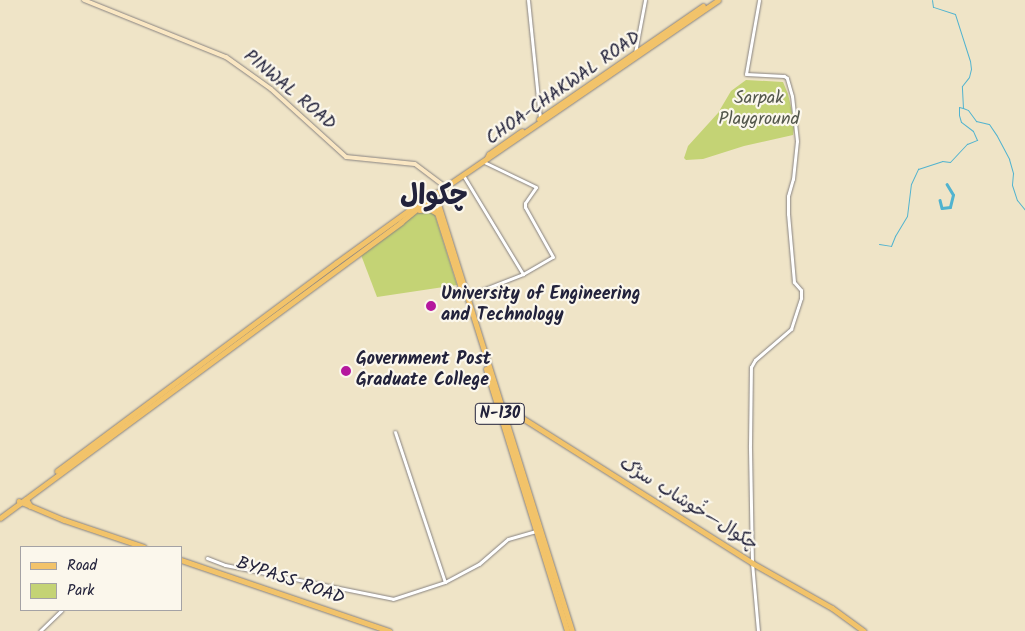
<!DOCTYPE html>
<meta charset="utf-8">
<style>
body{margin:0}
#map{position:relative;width:1025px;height:631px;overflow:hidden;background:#efe4c7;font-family:Kalam,"Playpen Sans Arabic",sans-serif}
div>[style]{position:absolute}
.green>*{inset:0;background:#c4d375}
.stream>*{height:1px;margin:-0.5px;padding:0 0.5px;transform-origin:0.5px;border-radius:0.5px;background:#51b3cf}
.canal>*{height:2.5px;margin:-1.25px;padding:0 1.25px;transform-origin:1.25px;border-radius:1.25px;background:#51b3cf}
.roads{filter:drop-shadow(0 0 1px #888381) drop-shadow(0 0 1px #888381)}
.tertiary>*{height:3px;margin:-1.5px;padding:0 1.5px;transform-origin:1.5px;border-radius:1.5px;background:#fff}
.secondary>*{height:4px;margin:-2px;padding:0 2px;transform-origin:2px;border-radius:2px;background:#fae7c3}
.primary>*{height:4.5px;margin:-2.25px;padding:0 2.25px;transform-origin:2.25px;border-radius:2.25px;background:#f2c36a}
.trunk>*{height:5px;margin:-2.5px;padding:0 2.5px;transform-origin:2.5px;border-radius:2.5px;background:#f2c36a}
.dots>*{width:14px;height:14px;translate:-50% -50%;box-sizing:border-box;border:2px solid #fbf7ec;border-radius:50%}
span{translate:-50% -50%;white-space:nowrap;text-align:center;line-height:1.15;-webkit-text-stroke:4.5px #fbf7ec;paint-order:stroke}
.shield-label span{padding:1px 4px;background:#fbf7ec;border:1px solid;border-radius:4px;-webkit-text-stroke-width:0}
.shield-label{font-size:16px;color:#22223b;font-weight:700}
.street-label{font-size:18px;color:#22223b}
.park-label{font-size:18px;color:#53574c}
.poi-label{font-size:18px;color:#22223b;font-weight:700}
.left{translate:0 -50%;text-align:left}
.town-label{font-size:28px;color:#22223b;font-weight:700}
.legend{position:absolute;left:20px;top:546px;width:162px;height:65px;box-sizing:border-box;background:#fbf7ec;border:1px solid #a4a2a5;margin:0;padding:6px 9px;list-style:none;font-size:15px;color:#22223b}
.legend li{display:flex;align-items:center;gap:10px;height:25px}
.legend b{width:25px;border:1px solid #a4a2a5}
</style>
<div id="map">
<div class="green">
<i style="clip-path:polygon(746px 80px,783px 82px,788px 94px,793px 116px,794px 128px,793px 135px,744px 146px,703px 159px,686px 160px,684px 158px,688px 146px,718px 113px,731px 91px)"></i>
<i style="clip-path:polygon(429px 204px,432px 206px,457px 285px,377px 297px,361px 255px)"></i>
</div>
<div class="stream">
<i style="left:963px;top:108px;width:5px;rotate:22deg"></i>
<i style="left:968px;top:110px;width:14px;rotate:54deg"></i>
<i style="left:976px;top:121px;width:13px;rotate:13deg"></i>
<i style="left:989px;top:124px;width:14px;rotate:56deg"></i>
<i style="left:997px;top:136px;width:26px;rotate:62deg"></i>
<i style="left:1009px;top:159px;width:15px;rotate:74deg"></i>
<i style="left:1013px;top:173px;width:12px;rotate:95deg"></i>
<i style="left:1012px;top:185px;width:16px;rotate:72deg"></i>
<i style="left:1017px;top:200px;width:13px;rotate:51deg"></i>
<i style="left:879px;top:244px;width:12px;rotate:9deg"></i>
<i style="left:891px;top:246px;width:11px;rotate:-68deg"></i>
<i style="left:895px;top:236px;width:23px;rotate:-59deg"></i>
<i style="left:907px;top:216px;width:32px;rotate:-83deg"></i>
<i style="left:911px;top:184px;width:17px;rotate:-65deg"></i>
<i style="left:918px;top:169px;width:25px;rotate:-18deg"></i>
<i style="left:942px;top:161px;width:8px;rotate:7deg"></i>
<i style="left:950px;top:162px;width:25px;rotate:-47deg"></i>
<i style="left:967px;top:144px;width:11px;rotate:-22deg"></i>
<i style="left:977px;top:140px;width:10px;rotate:-114deg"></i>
<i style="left:973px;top:131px;width:15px;rotate:-143deg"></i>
<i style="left:961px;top:122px;width:7px;rotate:-106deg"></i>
<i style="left:959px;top:115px;width:8px;rotate:-90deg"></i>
<i style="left:959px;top:107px;width:4px;rotate:14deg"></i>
<i style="left:963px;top:108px;width:22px;rotate:-93deg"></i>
<i style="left:962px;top:86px;width:11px;rotate:-52deg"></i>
<i style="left:969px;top:77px;width:8px;rotate:-76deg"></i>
<i style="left:971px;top:69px;width:8px;rotate:-97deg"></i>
<i style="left:970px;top:61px;width:49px;rotate:-107.7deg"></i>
<i style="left:955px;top:14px;width:23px;rotate:-162deg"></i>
<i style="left:933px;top:7px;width:7px;rotate:-98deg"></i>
</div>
<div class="canal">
<i style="left:940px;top:200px;width:8px;rotate:76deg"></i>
<i style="left:942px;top:208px;width:8px;rotate:-7deg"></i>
<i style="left:950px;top:207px;width:12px;rotate:-76deg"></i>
<i style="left:953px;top:195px;width:12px;rotate:-121deg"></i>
</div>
<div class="roads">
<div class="tertiary">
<i style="left:528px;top:0;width:120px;rotate:84.2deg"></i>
<i style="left:635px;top:53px;width:54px;rotate:-79.3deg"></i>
<i style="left:463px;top:175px;width:116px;rotate:58.8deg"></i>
<i style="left:467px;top:296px;width:60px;rotate:-21.4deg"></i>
<i style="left:523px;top:274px;width:34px;rotate:-30deg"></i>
<i style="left:553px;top:257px;width:57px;rotate:-119.2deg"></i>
<i style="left:525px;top:207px;width:4px;rotate:-90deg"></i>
<i style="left:525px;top:203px;width:19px;rotate:-55deg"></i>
<i style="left:536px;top:187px;width:60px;rotate:-154.3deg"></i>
<i style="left:395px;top:432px;width:158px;rotate:71.6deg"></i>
<i style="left:207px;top:558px;width:19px;rotate:21deg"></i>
<i style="left:225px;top:565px;width:171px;rotate:11.4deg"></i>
<i style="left:393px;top:599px;width:55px;rotate:-18.1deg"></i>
<i style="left:445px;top:582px;width:38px;rotate:-28deg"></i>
<i style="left:479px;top:564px;width:38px;rotate:-41deg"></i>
<i style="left:508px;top:539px;width:29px;rotate:-16deg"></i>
<i style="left:40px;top:631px;width:30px;rotate:-44deg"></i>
<i style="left:758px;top:631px;width:68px;rotate:-95deg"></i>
<i style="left:752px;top:563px;width:118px;rotate:-91deg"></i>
<i style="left:750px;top:445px;width:78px;rotate:-89.3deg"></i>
<i style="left:751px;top:367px;width:8px;rotate:-60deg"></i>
<i style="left:755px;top:360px;width:48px;rotate:-40.7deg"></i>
<i style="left:791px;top:329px;width:33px;rotate:-72deg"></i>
<i style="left:801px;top:298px;width:8px;rotate:-90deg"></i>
<i style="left:801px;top:290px;width:11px;rotate:-131deg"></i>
<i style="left:794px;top:282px;width:68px;rotate:-95deg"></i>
<i style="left:788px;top:214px;width:18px;rotate:-90deg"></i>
<i style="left:788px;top:196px;width:18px;rotate:-74deg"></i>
<i style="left:793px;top:179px;width:38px;rotate:-84deg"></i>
<i style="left:797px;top:141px;width:45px;rotate:-96.3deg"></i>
<i style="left:792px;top:96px;width:19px;rotate:-106deg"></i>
<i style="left:787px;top:78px;width:4px;rotate:-146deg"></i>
<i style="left:784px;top:76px;width:38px;rotate:-177deg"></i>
<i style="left:746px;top:74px;width:75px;rotate:-80deg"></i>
</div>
<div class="secondary">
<i style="left:84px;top:0;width:153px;rotate:21.9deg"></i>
<i style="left:226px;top:57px;width:55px;rotate:35.4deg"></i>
<i style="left:271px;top:89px;width:101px;rotate:42.2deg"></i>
<i style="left:346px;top:157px;width:69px;rotate:5.8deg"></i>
<i style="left:415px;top:164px;width:38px;rotate:37deg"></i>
</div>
<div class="primary">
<i style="left:19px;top:501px;width:49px;rotate:22.9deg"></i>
<i style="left:64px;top:520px;width:84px;rotate:18.6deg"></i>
<i style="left:181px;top:560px;width:220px;rotate:18.8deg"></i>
</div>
<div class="trunk">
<i style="left:539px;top:119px;width:199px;rotate:-34.6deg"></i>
<i style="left:487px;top:158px;width:4px;rotate:-63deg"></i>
<i style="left:489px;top:154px;width:40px;rotate:-34.9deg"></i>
<i style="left:435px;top:194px;width:458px;rotate:72.6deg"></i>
<i style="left:432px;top:197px;width:102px;rotate:72.3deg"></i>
<i style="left:419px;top:210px;width:11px;rotate:-5deg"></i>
<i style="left:430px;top:209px;width:8px;rotate:30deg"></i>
<i style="left:486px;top:369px;width:274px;rotate:72.8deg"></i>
<i style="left:500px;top:404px;width:298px;rotate:32.2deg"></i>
<i style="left:752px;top:563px;width:92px;rotate:29.4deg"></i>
<i style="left:832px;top:608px;width:39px;rotate:36deg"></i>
<i style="left:57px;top:471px;width:348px;rotate:-36.7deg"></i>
<i style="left:336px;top:263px;width:107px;rotate:-35.9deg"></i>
<i style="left:423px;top:200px;width:4px"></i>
<i style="left:26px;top:499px;width:8px;rotate:60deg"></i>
<i style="left:0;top:518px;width:498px;rotate:-36.4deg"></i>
<i style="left:401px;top:222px;width:44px;rotate:-39.5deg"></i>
<i style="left:435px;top:194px;width:343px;rotate:-34.4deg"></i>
</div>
</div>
<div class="dots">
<i style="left:431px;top:306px;background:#b5179e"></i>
<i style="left:346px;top:371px;background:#b5179e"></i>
</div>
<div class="shield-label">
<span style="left:500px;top:414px">N-130</span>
</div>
<div class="street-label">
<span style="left:564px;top:89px;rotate:-35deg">CHOA-CHAKWAL ROAD</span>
<span style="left:289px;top:91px;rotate:40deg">PINWAL ROAD</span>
<span style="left:688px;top:505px;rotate:32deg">چکوال—خُوشاب سڑک</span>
<span style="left:290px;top:582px;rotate:19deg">BYPASS ROAD</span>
</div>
<div class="park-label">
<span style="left:759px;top:110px">Sarpak<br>Playground</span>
</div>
<div class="poi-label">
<span class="left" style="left:441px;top:306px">University of Engineering<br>and Technology</span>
<span class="left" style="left:356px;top:371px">Government Post<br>Graduate College</span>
</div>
<div class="town-label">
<span style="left:434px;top:197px">چکوال</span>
</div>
<ul class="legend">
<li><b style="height:6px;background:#f2c36a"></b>Road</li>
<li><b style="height:14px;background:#c4d375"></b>Park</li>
</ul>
</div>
